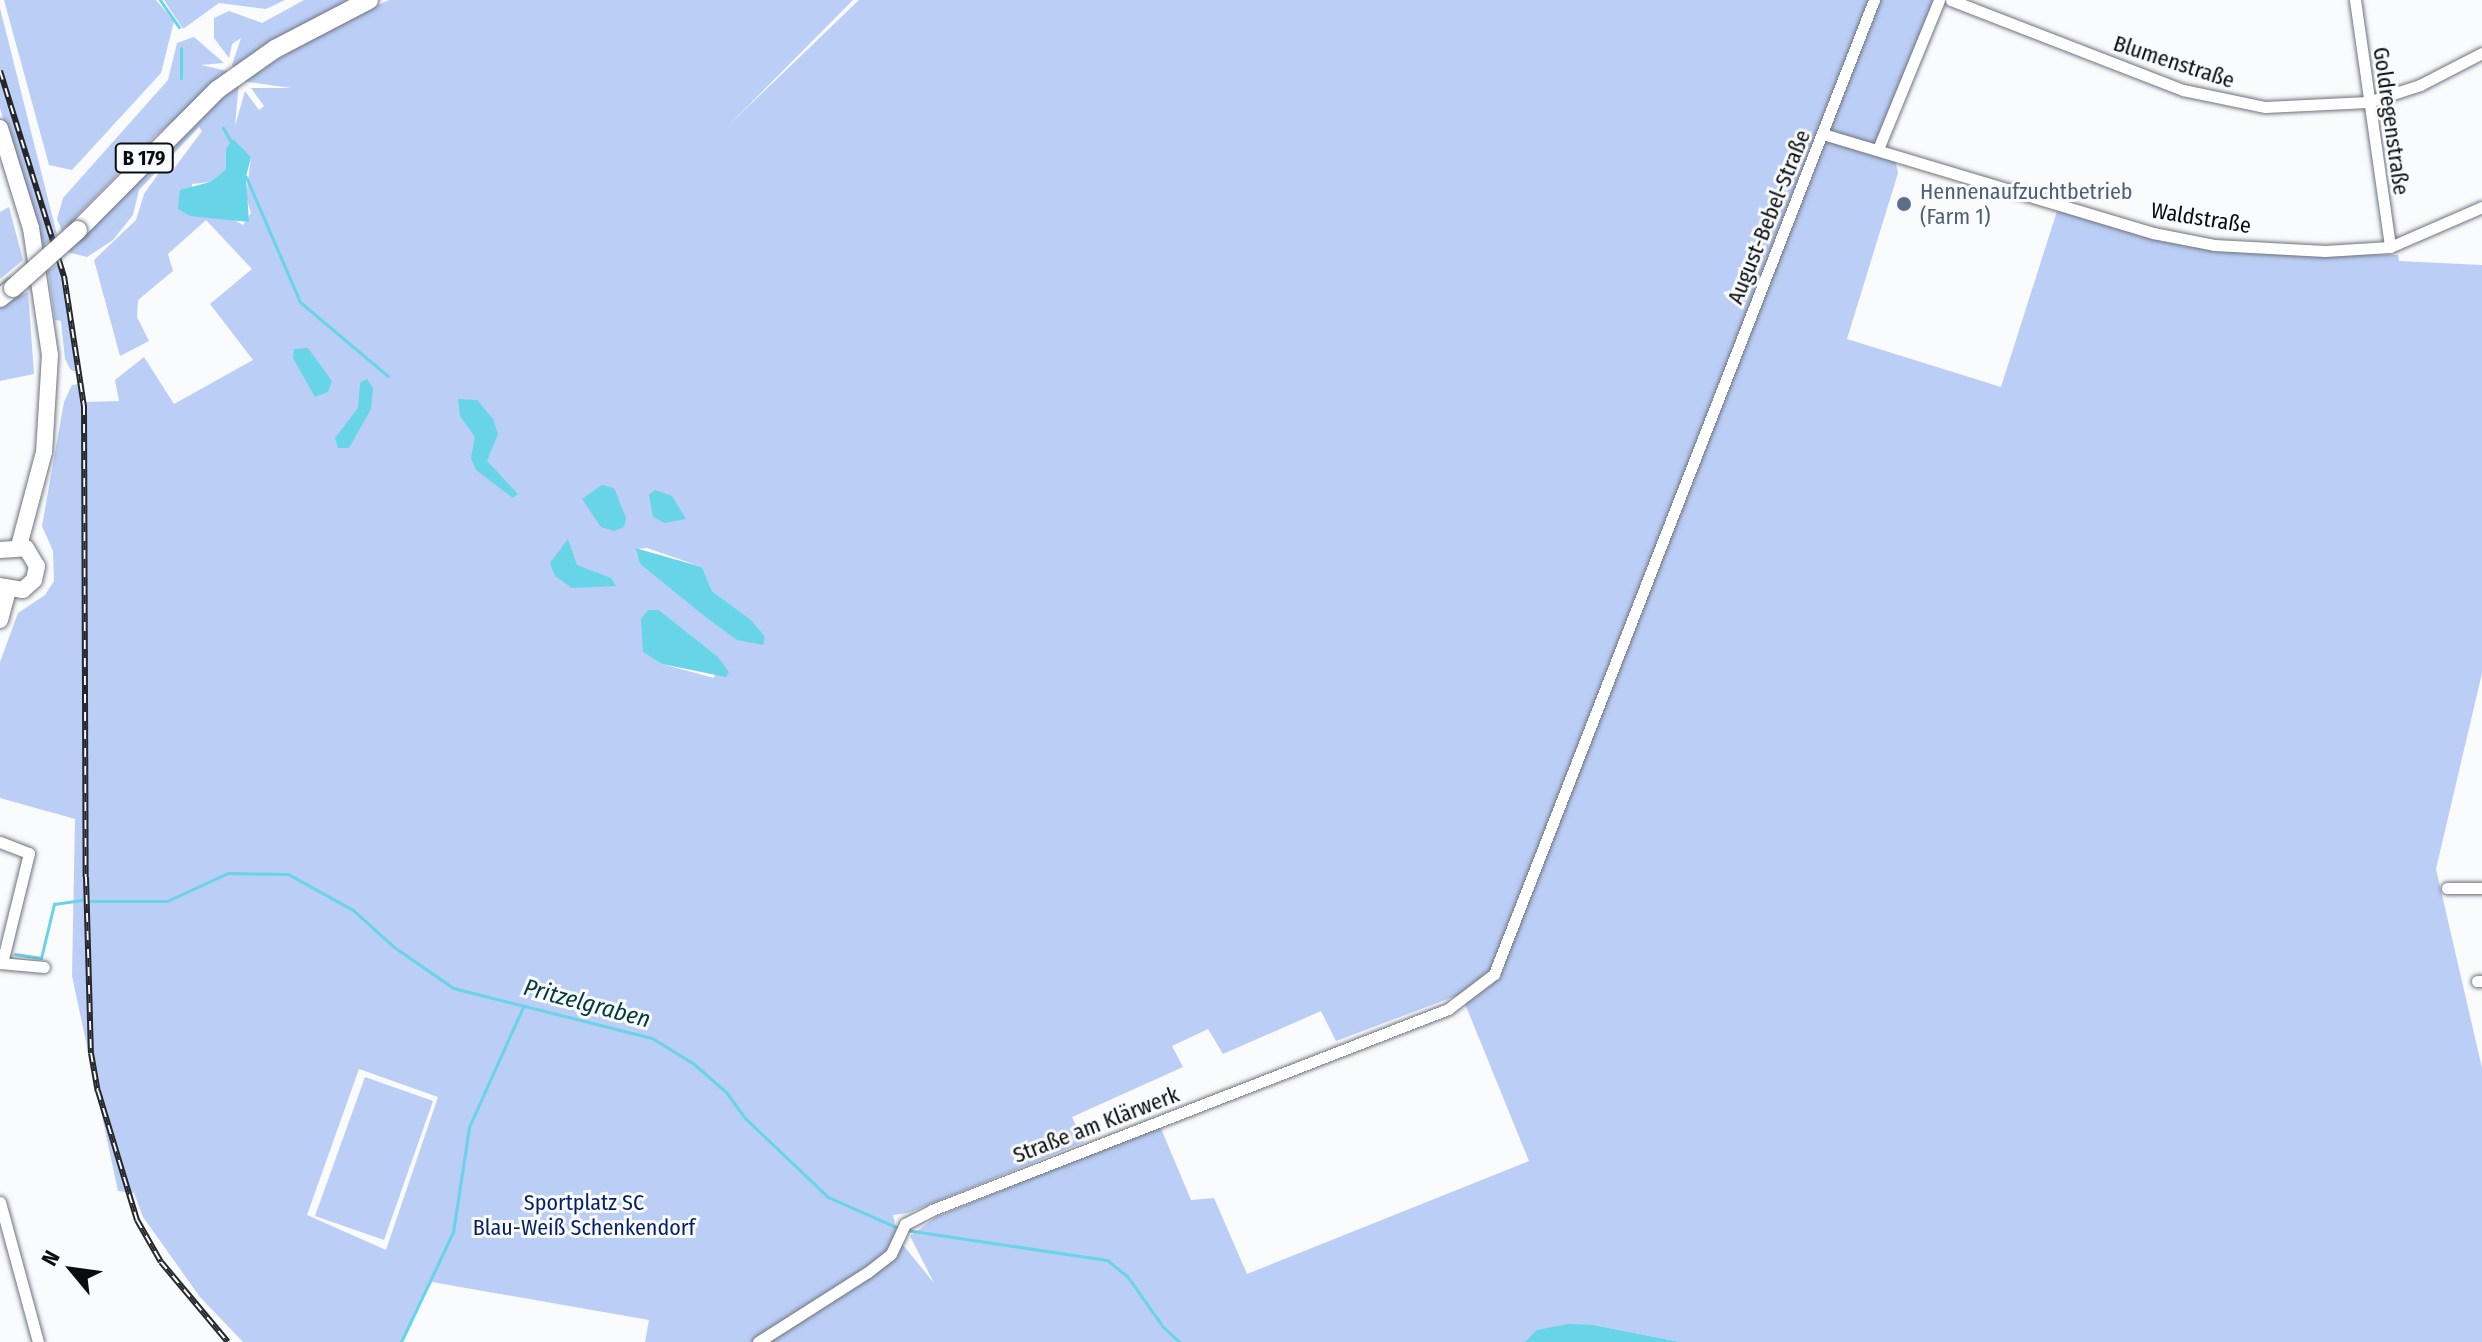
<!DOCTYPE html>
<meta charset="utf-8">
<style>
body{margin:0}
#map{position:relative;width:2482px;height:1342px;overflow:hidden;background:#fafbfd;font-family:"Fira Sans Condensed",sans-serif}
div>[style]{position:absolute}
.green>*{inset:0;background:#bbcef6}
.water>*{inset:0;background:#67d4e8}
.stream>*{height:3px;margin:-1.5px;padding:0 1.5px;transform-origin:1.5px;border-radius:1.5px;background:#67d4e8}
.roads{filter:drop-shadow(0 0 2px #6e737c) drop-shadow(0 0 2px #6e737c)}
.street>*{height:11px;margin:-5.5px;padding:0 5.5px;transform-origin:5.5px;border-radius:5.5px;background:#fff}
.secondary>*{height:16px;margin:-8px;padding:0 8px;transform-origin:8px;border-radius:8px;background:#fff}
.primary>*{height:18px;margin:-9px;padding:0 9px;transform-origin:9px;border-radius:9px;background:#fff}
.rail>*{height:6px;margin-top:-3px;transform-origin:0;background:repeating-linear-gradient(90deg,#fafbfd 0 9px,#26272a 0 18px);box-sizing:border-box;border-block:2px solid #26272a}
.bridges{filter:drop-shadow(0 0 2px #6e737c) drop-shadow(0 0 2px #6e737c)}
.primary-bridge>*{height:18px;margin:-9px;padding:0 9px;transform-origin:9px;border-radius:9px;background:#fff}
.dots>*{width:22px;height:22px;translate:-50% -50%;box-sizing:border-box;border:4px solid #fafbfd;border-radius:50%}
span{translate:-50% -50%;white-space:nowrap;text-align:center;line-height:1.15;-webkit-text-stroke:6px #fafbfd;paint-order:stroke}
.shield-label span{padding:2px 6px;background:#fafbfd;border:2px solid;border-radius:6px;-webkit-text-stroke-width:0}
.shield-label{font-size:20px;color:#0b0c10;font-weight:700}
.street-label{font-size:22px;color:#0b0c10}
.service-label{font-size:22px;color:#4e5e75}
.left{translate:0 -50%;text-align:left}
.park-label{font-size:22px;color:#051e69}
.water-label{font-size:24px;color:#033a42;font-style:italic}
.north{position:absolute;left:32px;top:1230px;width:80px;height:80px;-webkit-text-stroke:6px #fafbfd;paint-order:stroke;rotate:299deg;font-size:22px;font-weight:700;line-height:32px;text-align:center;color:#0b0c10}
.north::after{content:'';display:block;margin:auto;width:28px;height:36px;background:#0b0c10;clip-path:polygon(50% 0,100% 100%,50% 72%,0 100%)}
</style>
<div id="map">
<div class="green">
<i style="clip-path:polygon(4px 0,156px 0,174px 21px,161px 73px,72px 170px,49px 165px)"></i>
<i style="clip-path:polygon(164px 0,285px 0,266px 9px,219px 3px,183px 29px)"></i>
<i style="clip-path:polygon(304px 0,355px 0,235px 70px,232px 65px,241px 38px,232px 44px,229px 58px,214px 38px,214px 18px,229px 11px,262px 23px)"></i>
<i style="clip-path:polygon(evenodd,389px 0,853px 0,728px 126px,859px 0,1935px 0,1877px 145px,1893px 151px,1898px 173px,1847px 339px,2001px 387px,2058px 208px,2213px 250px,2398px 255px,2399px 261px,2482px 265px,2482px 673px,2436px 869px,2482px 1068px,2482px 1342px,1680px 1342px,1594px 1325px,1525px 1342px,645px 1342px,649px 1320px,432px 1282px,401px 1342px,243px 1342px,200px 1297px,143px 1217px,134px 1193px,118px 1191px,72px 976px,75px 819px,0 798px,0 662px,18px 613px,45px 595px,54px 581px,53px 551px,42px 526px,64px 402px,72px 385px,80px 384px,82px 408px,85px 402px,119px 401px,115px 380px,144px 357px,174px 404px,253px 360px,210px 304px,252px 269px,206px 220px,168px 254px,173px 271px,138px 300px,137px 317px,149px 341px,120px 356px,94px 260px,136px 220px,144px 194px,161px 170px,173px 170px,202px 131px,199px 127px,139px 190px,133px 215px,113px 240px,87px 257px,67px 252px,160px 152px,239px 82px,235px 126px,245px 91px,259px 110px,264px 106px,251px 88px,291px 88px,242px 81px,339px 22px,389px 0,226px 149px,251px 157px,246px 196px,251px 213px,243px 225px,226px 215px,190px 216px,192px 184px,210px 182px,227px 168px,226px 149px,389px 0,647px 548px,702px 567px,712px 591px,750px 619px,737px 640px,640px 564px,635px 549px,647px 548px,389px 0,659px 610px,717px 656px,714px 678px,662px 664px,644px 652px,643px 633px,659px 610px,389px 0,1461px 994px,1529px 1161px,1247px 1274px,1214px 1198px,1191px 1200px,1160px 1126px,936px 1217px,910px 1236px,934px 1283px,899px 1240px,893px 1215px,908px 1213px,1084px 1142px,1072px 1117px,1183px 1067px,1172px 1046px,1208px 1029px,1223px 1054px,1321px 1011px,1336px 1041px,1461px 994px,389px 0,359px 1069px,438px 1097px,386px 1250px,307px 1215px,359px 1069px)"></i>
<i style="clip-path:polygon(0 8px,57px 235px,43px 246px,0 108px)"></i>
<i style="clip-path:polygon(194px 37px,224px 63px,201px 65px,231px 72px,155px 136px,62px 231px,57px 219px,63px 198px,168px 80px,177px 43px)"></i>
<i style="clip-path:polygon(9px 207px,23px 260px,0 279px,0 212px)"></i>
<i style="clip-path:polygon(59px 263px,72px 325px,79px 373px,71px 370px,65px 359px,61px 321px,55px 320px,48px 271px)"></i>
<i style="clip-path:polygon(28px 292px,34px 374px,0 381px,0 307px)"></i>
<i style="clip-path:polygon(365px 1077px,433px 1101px,384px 1240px,315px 1216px)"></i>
</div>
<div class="water">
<i style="clip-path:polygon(233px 139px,251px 157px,246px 177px,249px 222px,190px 216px,178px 209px,180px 190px,210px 182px,226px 169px,226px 149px)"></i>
<i style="clip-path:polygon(308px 348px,332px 381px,328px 392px,315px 397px,293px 358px,294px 349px)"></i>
<i style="clip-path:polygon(367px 379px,373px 388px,371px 409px,349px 448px,338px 448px,335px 438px,358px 408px,360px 383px)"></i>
<i style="clip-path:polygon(458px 399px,477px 400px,493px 419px,498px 434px,487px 461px,518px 494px,513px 498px,476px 470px,471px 458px,475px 437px,460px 416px)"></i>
<i style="clip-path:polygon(602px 485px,614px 488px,626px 518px,624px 527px,614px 531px,601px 527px,582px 499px)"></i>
<i style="clip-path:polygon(655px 490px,672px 496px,686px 519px,665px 523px,653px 517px,649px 495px)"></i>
<i style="clip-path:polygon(568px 539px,577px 565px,611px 578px,616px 586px,572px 588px,555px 576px,550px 563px)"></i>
<i style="clip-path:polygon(635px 548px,702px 567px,712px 591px,750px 619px,765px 637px,763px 645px,737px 640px,707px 618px,640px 564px)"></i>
<i style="clip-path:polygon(648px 610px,659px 610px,717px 656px,729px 672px,726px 677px,662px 664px,643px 652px,641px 619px)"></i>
<i style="clip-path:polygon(1568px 1324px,1594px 1325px,1680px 1342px,1525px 1342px,1537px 1330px)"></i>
</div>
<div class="stream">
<i style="left:160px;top:0;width:33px;rotate:55deg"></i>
<i style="left:181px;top:78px;width:30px;rotate:-90deg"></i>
<i style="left:223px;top:128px;width:14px;rotate:60deg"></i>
<i style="left:246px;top:177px;width:136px;rotate:66.6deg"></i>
<i style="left:300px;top:302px;width:115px;rotate:40.1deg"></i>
<i style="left:91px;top:901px;width:76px"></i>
<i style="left:167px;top:901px;width:67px;rotate:-24.7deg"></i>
<i style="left:228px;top:873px;width:60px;rotate:1deg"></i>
<i style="left:288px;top:874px;width:74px;rotate:29deg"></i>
<i style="left:353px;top:910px;width:55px;rotate:42.1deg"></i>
<i style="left:394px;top:947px;width:72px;rotate:34.8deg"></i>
<i style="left:453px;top:988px;width:205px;rotate:14.1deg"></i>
<i style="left:652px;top:1038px;width:49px;rotate:31.8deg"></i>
<i style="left:694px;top:1064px;width:43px;rotate:41.2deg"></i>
<i style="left:726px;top:1092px;width:32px;rotate:54deg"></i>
<i style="left:745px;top:1118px;width:115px;rotate:43.6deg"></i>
<i style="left:828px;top:1197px;width:77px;rotate:23.9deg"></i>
<i style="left:15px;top:954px;width:26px;rotate:9deg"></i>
<i style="left:41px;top:958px;width:56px;rotate:-76.5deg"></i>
<i style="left:54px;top:904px;width:28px;rotate:-8deg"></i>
<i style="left:906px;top:1230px;width:203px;rotate:8.5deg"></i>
<i style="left:1107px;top:1260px;width:26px;rotate:39deg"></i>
<i style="left:1127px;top:1276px;width:59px;rotate:54.7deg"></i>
<i style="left:1162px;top:1326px;width:24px;rotate:42deg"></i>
<i style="left:401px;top:1342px;width:122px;rotate:-64.7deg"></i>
<i style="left:453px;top:1232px;width:106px;rotate:-81.3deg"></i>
<i style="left:469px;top:1127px;width:132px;rotate:-65.8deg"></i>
</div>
<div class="roads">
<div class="street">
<i style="left:1951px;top:0;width:249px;rotate:21.2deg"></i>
<i style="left:2183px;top:90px;width:84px;rotate:11.7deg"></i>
<i style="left:2265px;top:107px;width:103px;rotate:-2.8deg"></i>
<i style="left:2368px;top:102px;width:55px;rotate:-18.1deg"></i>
<i style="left:2420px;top:85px;width:70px;rotate:-27.3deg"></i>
<i style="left:2355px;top:0;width:249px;rotate:81.9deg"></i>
<i style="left:1823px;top:134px;width:345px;rotate:16.7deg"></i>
<i style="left:2153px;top:233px;width:62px;rotate:11.1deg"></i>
<i style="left:2214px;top:245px;width:111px;rotate:3.1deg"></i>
<i style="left:2325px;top:251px;width:65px;rotate:-3.5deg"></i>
<i style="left:2390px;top:247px;width:100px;rotate:-23.5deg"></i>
<i style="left:1878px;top:149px;width:161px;rotate:-67.7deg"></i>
<i style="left:0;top:842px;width:31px;rotate:21deg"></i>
<i style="left:29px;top:853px;width:113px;rotate:103.8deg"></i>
<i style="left:2447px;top:888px;width:35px"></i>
<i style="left:0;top:963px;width:44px;rotate:5.2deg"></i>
<i style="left:2477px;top:981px;width:5px"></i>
<i style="left:0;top:1202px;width:145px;rotate:74.8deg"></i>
<i style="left:758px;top:1342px;width:130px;rotate:-32.5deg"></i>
<i style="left:868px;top:1272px;width:29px;rotate:-38deg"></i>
<i style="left:891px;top:1254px;width:33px;rotate:-65deg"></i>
<i style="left:905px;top:1224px;width:30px;rotate:-27deg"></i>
<i style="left:932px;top:1210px;width:554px;rotate:-21.28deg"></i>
<i style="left:1448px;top:1009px;width:58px;rotate:-37.3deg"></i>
<i style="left:1494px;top:974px;width:1046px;rotate:-68.69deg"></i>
</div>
<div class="secondary">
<i style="left:0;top:128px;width:105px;rotate:72.8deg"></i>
<i style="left:31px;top:228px;width:128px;rotate:81.5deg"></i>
<i style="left:50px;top:355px;width:97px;rotate:93.5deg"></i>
<i style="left:44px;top:452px;width:97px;rotate:104.9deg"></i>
<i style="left:0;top:550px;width:26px;rotate:-4deg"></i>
<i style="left:26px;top:548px;width:21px;rotate:59deg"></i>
<i style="left:37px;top:566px;width:14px;rotate:102deg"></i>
<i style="left:34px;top:580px;width:15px;rotate:138deg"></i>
<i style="left:23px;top:590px;width:23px;rotate:-170deg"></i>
<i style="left:0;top:620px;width:30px;rotate:-75deg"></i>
</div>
<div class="primary">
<i style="left:78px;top:230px;width:197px;rotate:-45.2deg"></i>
<i style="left:217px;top:90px;width:71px;rotate:-35.3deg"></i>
<i style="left:275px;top:49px;width:106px;rotate:-27.5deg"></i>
<i style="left:0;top:298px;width:16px;rotate:-38deg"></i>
</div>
</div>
<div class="rail">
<i style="left:0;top:71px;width:215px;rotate:72.7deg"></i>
<i style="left:64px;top:276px;width:132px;rotate:81.3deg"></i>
<i style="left:84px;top:406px;width:471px;rotate:89.8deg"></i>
<i style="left:86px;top:877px;width:176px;rotate:88.4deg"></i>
<i style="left:91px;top:1053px;width:39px;rotate:80deg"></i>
<i style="left:98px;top:1091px;width:135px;rotate:73.2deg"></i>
<i style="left:137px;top:1220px;width:48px;rotate:60.3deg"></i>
<i style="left:161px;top:1262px;width:104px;rotate:50.1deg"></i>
</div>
<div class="bridges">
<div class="primary-bridge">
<i style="left:13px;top:288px;width:87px;rotate:-41.7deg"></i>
</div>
</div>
<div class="dots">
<i style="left:1904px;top:204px;background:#5c6f8a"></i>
</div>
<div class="shield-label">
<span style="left:144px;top:158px">B 179</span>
</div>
<div class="street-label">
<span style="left:2174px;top:62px;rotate:18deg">Blumenstraße</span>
<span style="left:2391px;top:121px;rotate:82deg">Goldregenstraße</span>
<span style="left:1769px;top:217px;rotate:-68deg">August-Bebel-Straße</span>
<span style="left:2201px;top:218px;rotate:9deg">Waldstraße</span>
<span style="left:1096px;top:1125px;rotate:-21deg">Straße am Klärwerk</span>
</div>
<div class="service-label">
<span class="left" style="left:1920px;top:204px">Hennenaufzuchtbetrieb<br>(Farm 1)</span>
</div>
<div class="park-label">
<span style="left:584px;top:1215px">Sportplatz SC<br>Blau-Weiß Schenkendorf</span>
</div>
<div class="water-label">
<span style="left:587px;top:1004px;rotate:15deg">Pritzelgraben</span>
</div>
<div class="north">N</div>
</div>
